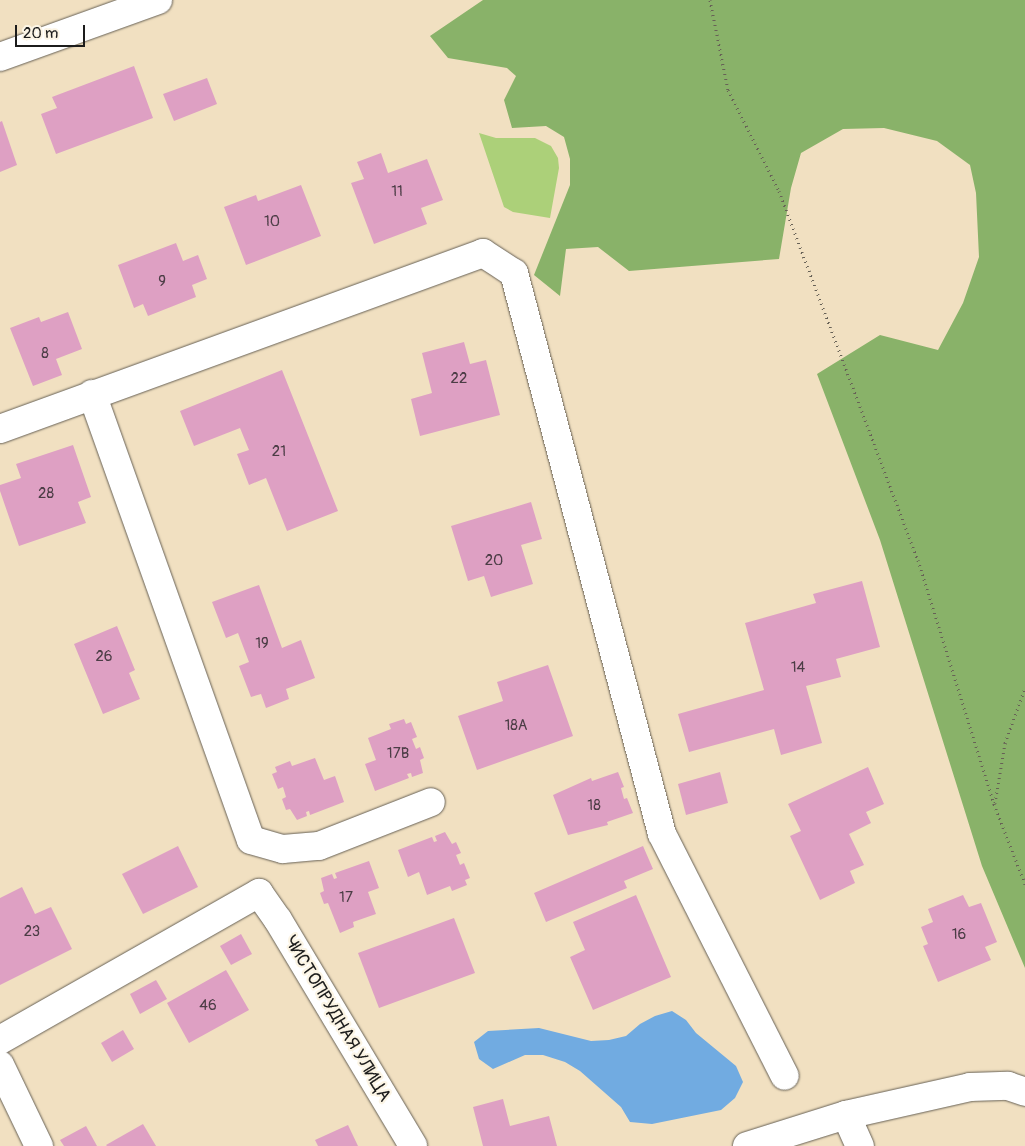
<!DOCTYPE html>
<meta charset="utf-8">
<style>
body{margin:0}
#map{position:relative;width:1025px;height:1146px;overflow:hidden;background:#f1e0c1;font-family:Pangolin,sans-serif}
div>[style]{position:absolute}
.green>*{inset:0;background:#acd079}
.forest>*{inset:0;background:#89b269}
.water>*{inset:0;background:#71abe1}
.building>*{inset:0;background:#dea0c3}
.path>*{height:3px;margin-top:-1.5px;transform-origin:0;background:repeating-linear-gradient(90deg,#676156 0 1px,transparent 0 5px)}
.roads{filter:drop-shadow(0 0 1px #676156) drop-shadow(0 0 1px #676156)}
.minor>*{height:28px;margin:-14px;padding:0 14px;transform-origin:14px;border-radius:14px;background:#fff}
span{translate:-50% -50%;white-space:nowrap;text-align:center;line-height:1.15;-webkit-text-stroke:4.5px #fcf5e5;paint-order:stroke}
.number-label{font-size:15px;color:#4c3d46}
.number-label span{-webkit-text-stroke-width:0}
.street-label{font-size:18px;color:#1c1c1c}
.scale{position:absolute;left:15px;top:25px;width:70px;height:22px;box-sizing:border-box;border:2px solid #1c1c1c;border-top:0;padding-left:6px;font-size:15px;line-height:18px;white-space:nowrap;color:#1c1c1c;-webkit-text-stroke:4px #fcf5e5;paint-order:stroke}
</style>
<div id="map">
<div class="green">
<i style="clip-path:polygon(479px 133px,496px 138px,535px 138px,551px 146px,558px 158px,559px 168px,550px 218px,513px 212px,504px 207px)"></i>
</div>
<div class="forest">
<i style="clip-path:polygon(483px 0,1025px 0,1025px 968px,982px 866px,880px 540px,817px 374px,880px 335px,938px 350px,963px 303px,979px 257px,976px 193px,970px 165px,937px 141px,884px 128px,843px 129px,801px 153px,791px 188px,779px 259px,629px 271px,598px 247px,566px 249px,560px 296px,534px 275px,570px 185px,570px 159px,564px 137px,546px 126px,512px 128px,504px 100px,516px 76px,507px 68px,448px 58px,430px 36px)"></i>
</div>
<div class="water">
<i style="clip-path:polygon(672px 1011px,686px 1020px,696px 1033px,736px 1066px,743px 1082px,735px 1098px,721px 1110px,652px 1124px,630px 1122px,621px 1107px,580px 1071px,565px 1062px,543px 1055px,525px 1055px,493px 1069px,479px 1059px,474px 1042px,488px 1031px,539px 1028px,591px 1041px,609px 1040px,626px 1036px,640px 1024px,655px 1016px)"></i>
</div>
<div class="building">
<i style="clip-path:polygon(134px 66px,153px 118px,56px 154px,41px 114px,57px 108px,52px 97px)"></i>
<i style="clip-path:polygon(207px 78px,217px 104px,174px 121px,163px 94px)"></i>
<i style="clip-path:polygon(2px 121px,17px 165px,0 172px,0 122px)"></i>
<i style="clip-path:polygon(381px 153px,388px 173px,427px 159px,443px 200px,421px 208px,427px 224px,374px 244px,351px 183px,364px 179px,357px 162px)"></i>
<i style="clip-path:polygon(301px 185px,321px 236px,246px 265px,224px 207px,256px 195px,258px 201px)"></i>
<i style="clip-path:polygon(176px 243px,183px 261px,198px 255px,207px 279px,192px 285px,196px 297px,148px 316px,143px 304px,134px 308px,118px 265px)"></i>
<i style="clip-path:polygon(68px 312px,82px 349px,56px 359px,62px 375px,33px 386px,10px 328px,39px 317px,41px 322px)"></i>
<i style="clip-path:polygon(464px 342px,470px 364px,486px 360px,500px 415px,420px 436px,411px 399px,432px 393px,422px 353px)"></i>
<i style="clip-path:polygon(282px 370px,338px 511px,287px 531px,266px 478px,249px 485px,237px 454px,249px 450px,240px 428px,194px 446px,180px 411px)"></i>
<i style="clip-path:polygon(73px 445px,91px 497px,78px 502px,86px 523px,19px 546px,0 491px,0 485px,21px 478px,16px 464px)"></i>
<i style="clip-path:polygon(531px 502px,542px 539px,521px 545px,533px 584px,491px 597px,484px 576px,468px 581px,451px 526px)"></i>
<i style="clip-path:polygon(862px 581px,880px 647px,836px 659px,841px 677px,806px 686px,822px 743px,781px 755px,774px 729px,689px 752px,678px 714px,764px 690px,745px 623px,816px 603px,813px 594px)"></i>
<i style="clip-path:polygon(259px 585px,282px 648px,301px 640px,315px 678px,286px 689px,289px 699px,266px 708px,261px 694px,251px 697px,239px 666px,249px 662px,238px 633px,226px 638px,212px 602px)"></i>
<i style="clip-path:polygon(117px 626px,135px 670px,129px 673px,140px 699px,103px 714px,74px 644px)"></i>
<i style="clip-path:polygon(548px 665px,573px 736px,477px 770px,458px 716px,503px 701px,497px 682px)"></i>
<i style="clip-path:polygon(404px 719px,406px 724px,411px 722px,417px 737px,412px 739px,416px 749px,420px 747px,424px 758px,420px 760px,423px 773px,412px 777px,411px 773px,407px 774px,409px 778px,375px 791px,365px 764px,376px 760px,368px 738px,391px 729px,389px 724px)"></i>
<i style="clip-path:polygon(315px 758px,324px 780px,335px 776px,344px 802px,310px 815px,309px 811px,306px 812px,307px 816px,297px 820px,290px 809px,286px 810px,282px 799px,286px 797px,283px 787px,278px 789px,272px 774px,277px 772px,275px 767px,290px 761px,292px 766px)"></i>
<i style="clip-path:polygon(868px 767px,884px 804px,866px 812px,871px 823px,849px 834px,864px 865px,850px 871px,855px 883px,820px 900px,790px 836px,801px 831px,788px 804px)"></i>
<i style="clip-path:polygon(618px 772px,624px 787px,621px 788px,624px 799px,627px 798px,633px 813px,607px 822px,608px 825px,568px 835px,553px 795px,591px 778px,592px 781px)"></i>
<i style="clip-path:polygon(720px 772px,728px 803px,686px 815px,678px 784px)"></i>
<i style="clip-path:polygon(445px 832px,452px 844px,456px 842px,461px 853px,456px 855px,460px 865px,464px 863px,470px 878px,465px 880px,467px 885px,452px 891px,450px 886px,427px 895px,419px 872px,408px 877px,398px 850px,432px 837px,434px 842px,437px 841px,435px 836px)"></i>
<i style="clip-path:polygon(178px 846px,198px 887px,143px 914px,122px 874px)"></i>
<i style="clip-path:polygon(643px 846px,653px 869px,624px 881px,627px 888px,546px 922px,534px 893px)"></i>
<i style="clip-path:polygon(369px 861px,379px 888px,368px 892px,376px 914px,353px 922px,354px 927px,340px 933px,328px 903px,324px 904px,320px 893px,324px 891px,321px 878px,332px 874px,334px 879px,337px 878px,335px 873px)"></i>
<i style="clip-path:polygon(22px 887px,35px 914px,51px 907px,72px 949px,0 985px,0 898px)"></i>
<i style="clip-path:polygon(636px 895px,671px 977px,593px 1010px,570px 957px,585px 950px,573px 922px)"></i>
<i style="clip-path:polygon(963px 895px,969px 907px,981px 903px,997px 942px,985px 947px,991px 960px,938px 982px,923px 946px,928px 944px,921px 927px,933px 922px,928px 909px)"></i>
<i style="clip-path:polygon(454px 918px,475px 973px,379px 1008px,358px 953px)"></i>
<i style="clip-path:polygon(241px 934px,252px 954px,231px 965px,220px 946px)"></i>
<i style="clip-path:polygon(226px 970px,249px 1010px,189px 1043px,167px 1003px)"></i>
<i style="clip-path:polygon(156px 980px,167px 999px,140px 1014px,130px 994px)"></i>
<i style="clip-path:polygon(123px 1030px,134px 1049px,112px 1062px,101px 1043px)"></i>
<i style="clip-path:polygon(503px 1099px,510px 1126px,549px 1116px,557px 1146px,483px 1146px,473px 1107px)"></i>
<i style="clip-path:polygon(143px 1124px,156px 1146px,107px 1146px,106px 1145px)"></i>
<i style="clip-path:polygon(348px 1125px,358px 1146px,318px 1146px,315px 1140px)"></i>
<i style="clip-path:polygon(86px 1126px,97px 1146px,64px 1146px,60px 1140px)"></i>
</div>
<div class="path">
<i style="left:710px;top:0;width:92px;rotate:78.7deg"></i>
<i style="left:728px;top:90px;width:113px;rotate:63.2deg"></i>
<i style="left:779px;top:191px;width:394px;rotate:69.4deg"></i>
<i style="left:918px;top:560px;width:256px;rotate:72.7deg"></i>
<i style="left:994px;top:804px;width:86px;rotate:68.8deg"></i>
<i style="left:995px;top:803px;width:61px;rotate:-80.5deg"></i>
<i style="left:1005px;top:743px;width:59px;rotate:-70deg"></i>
</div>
<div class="roads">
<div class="minor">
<i style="left:0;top:57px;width:168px;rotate:-19.8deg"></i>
<i style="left:92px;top:394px;width:473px;rotate:70.4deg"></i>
<i style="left:251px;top:840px;width:33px;rotate:16deg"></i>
<i style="left:283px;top:849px;width:36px;rotate:-5deg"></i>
<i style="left:319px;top:846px;width:120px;rotate:-21.4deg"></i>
<i style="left:0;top:429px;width:514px;rotate:-20.02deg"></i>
<i style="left:483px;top:253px;width:37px;rotate:33deg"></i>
<i style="left:514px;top:273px;width:580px;rotate:75.22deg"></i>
<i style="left:662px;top:834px;width:271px;rotate:63.1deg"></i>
<i style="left:0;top:1040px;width:298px;rotate:-29.6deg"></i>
<i style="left:259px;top:893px;width:33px;rotate:55deg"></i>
<i style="left:278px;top:920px;width:263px;rotate:59.1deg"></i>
<i style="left:0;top:1065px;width:90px;rotate:64.3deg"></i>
<i style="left:846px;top:1115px;width:34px;rotate:66deg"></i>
<i style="left:747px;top:1146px;width:104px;rotate:-17.4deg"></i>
<i style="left:846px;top:1115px;width:127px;rotate:-12.7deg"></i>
<i style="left:970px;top:1087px;width:38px;rotate:-2deg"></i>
<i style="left:1008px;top:1086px;width:18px;rotate:19deg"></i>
</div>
</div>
<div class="number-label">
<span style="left:397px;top:192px">11</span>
<span style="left:272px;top:222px">10</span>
<span style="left:162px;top:282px">9</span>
<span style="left:45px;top:354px">8</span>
<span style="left:459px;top:379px">22</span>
<span style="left:279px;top:452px">21</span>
<span style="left:46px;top:494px">28</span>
<span style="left:494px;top:561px">20</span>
<span style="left:262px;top:644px">19</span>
<span style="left:104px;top:657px">26</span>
<span style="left:798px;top:668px">14</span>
<span style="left:516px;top:726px">18А</span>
<span style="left:398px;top:754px">17В</span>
<span style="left:594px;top:806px">18</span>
<span style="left:346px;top:898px">17</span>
<span style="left:32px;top:932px">23</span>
<span style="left:959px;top:935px">16</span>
<span style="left:208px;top:1006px">46</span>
</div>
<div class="street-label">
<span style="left:337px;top:1019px;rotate:59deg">ЧИСТОПРУДНАЯ УЛИЦА</span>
</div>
<div class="scale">20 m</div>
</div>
